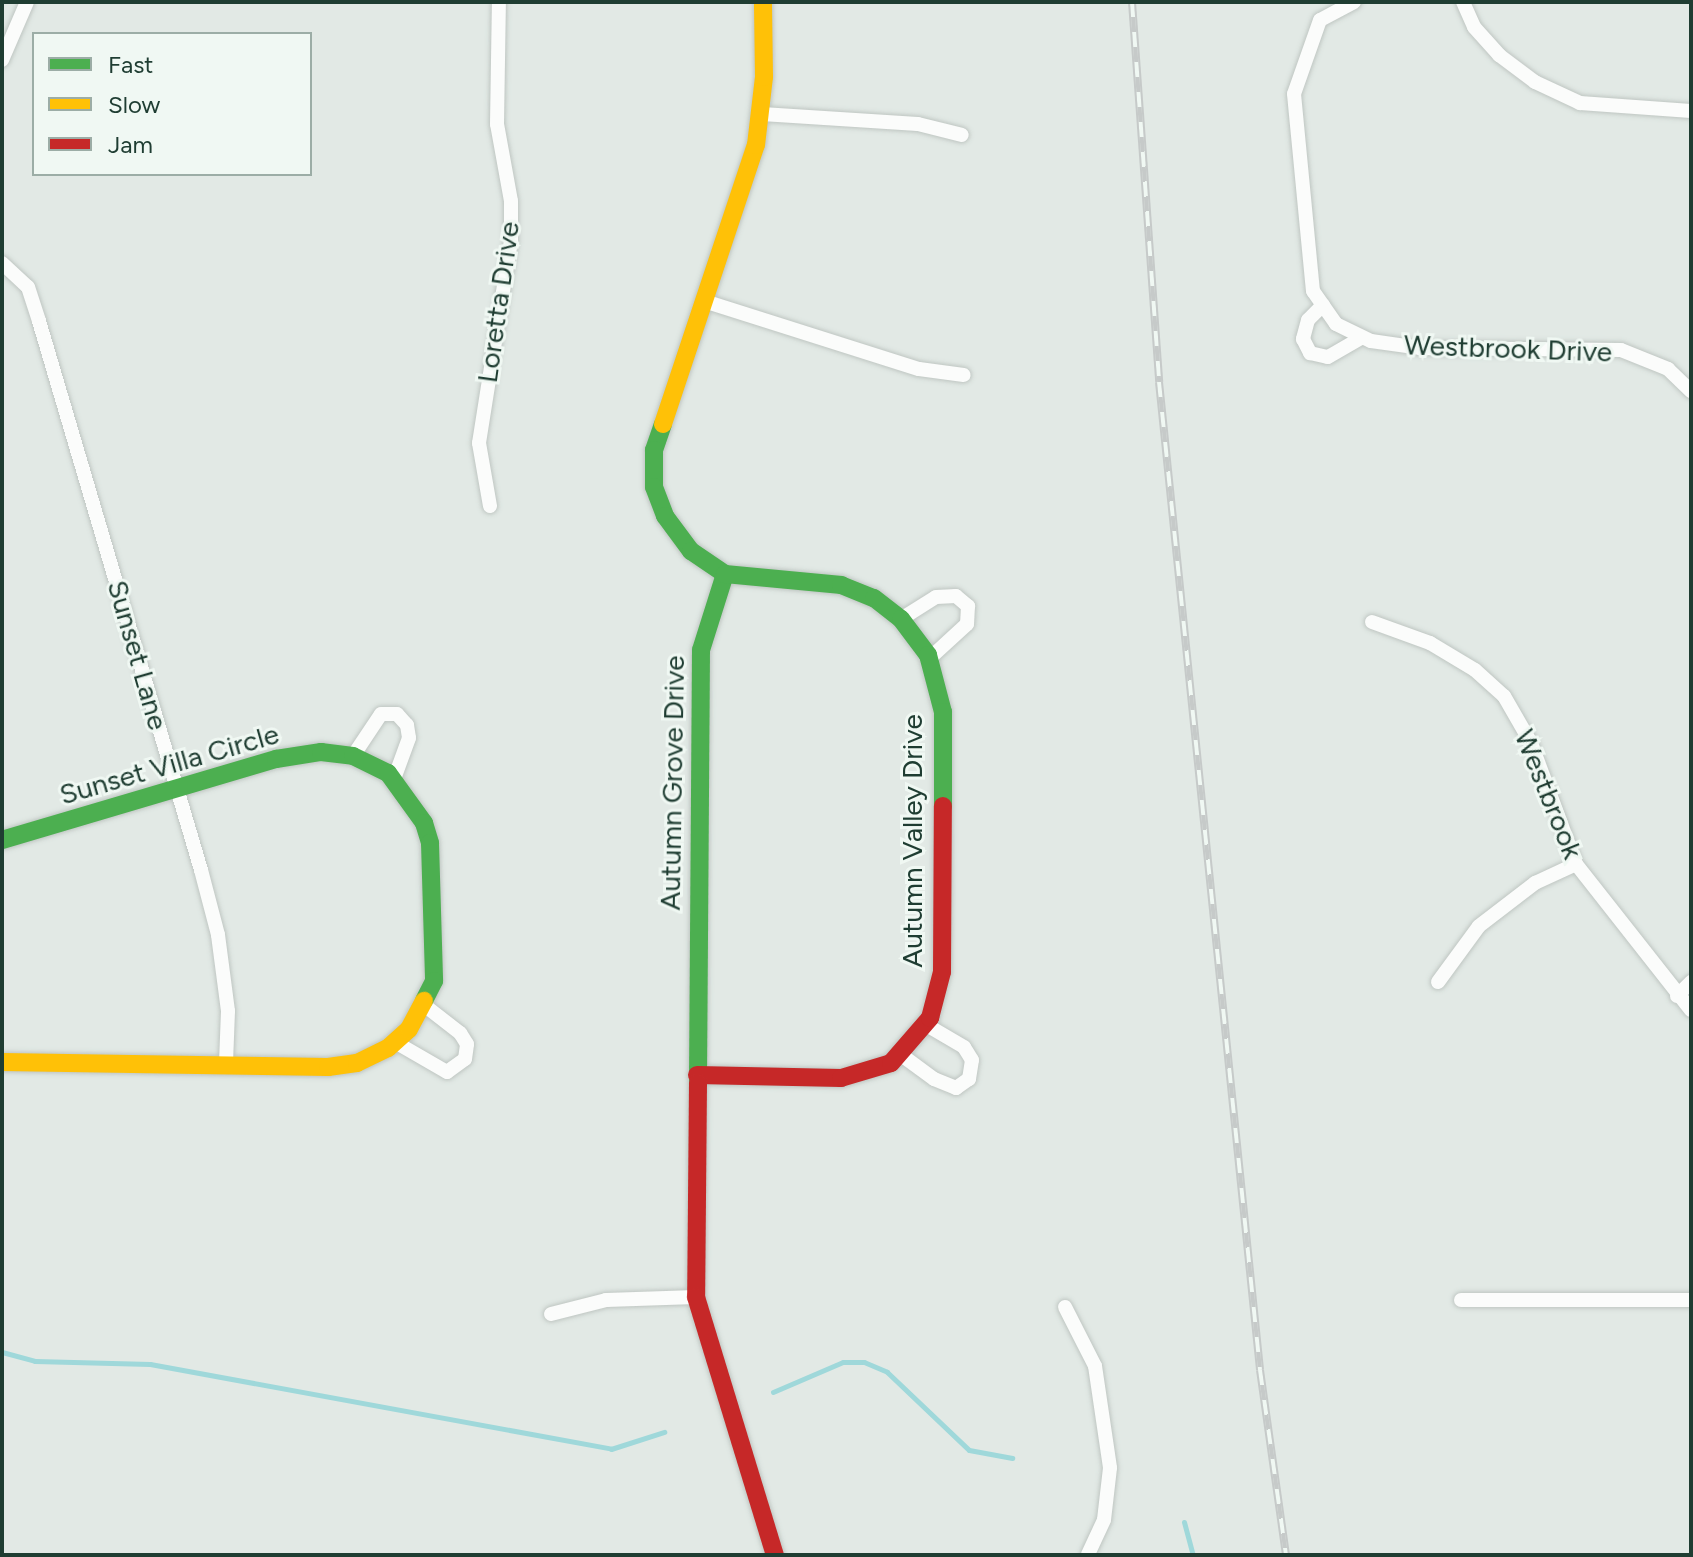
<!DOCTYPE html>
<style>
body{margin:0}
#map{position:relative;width:1693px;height:1557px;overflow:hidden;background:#e2e9e5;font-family:Figtree,sans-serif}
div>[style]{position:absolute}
.stream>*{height:5px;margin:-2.5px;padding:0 2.5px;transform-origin:2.5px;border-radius:2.5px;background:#9fd8da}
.roads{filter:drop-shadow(0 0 2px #bfc6c2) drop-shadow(0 0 2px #bfc6c2)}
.street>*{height:14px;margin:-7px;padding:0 7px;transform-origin:7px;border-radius:7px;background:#fbfcfb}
.fast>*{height:18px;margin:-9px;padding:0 9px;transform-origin:9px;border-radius:9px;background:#4caf50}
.slow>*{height:18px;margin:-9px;padding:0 9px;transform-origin:9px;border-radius:9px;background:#ffc107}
.jam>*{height:18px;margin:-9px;padding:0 9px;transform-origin:9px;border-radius:9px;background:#c62828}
.rail>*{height:8px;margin-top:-4px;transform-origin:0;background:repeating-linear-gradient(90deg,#f0f8f3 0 15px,#c6cac9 0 30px);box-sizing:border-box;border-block:2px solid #c6cac9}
span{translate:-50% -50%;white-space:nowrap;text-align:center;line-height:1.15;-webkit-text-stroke:6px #f0f8f3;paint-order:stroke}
.street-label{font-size:28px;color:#1f3d32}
.frame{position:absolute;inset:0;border:4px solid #1f3d32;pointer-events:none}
.legend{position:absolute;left:32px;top:32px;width:280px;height:144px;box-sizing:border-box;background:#f0f8f3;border:2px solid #9cada6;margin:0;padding:10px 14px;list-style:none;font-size:24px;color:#1f3d32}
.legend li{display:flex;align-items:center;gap:16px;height:40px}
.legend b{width:40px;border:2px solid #9cada6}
</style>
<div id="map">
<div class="stream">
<i style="left:2px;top:1352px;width:34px;rotate:15deg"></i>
<i style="left:35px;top:1361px;width:115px;rotate:1.5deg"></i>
<i style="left:150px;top:1364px;width:469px;rotate:10.4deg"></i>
<i style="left:611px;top:1449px;width:56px;rotate:-17.8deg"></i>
<i style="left:773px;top:1392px;width:76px;rotate:-23.2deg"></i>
<i style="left:843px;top:1362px;width:21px"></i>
<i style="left:864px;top:1362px;width:25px;rotate:23deg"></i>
<i style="left:887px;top:1372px;width:113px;rotate:43.6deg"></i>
<i style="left:969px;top:1450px;width:44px;rotate:10.5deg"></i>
<i style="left:1184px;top:1522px;width:34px;rotate:75deg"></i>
</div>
<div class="roads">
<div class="street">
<i style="left:1354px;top:2px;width:38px;rotate:152deg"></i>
<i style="left:1320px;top:20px;width:78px;rotate:109.4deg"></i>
<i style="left:1294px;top:94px;width:198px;rotate:84.5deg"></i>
<i style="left:1313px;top:291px;width:40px;rotate:55.1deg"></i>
<i style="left:1336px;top:324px;width:39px;rotate:26deg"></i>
<i style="left:1371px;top:341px;width:49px;rotate:8.1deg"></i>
<i style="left:1420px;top:348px;width:201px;rotate:0.6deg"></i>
<i style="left:1621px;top:350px;width:51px;rotate:22deg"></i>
<i style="left:1668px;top:369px;width:32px;rotate:44deg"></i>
<i style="left:1463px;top:2px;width:27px;rotate:66deg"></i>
<i style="left:1474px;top:27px;width:38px;rotate:48deg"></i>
<i style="left:1499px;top:55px;width:45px;rotate:36.9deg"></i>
<i style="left:1535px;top:82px;width:50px;rotate:25deg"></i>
<i style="left:1580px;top:103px;width:111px;rotate:4.1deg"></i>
<i style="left:2px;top:60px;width:63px;rotate:-66.7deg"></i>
<i style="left:762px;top:114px;width:156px;rotate:3.7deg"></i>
<i style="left:918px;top:124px;width:45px;rotate:14deg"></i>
<i style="left:2px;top:263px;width:35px;rotate:43deg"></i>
<i style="left:28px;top:287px;width:36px;rotate:72deg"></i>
<i style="left:39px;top:321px;width:572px;rotate:73.56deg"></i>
<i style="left:201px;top:870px;width:67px;rotate:75.3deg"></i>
<i style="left:218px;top:935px;width:77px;rotate:82.5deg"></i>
<i style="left:228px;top:1011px;width:53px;rotate:92.2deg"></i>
<i style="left:704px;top:301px;width:225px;rotate:17.6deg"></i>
<i style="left:919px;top:369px;width:45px;rotate:7.6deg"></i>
<i style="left:1323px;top:305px;width:21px;rotate:135deg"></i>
<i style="left:1308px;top:320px;width:20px;rotate:105deg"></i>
<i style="left:1303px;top:339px;width:16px;rotate:63deg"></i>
<i style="left:1310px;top:353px;width:18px;rotate:13deg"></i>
<i style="left:1328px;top:357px;width:39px;rotate:-30deg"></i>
<i style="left:490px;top:506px;width:64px;rotate:-99.9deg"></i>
<i style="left:479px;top:443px;width:205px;rotate:-81deg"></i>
<i style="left:511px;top:241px;width:40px;rotate:-90deg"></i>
<i style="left:511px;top:201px;width:78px;rotate:-100.3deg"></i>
<i style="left:497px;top:124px;width:122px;rotate:-89.1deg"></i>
<i style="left:901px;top:619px;width:41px;rotate:-32.2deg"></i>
<i style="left:936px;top:597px;width:20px;rotate:-3deg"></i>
<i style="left:956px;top:596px;width:16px;rotate:40deg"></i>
<i style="left:968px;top:606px;width:18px;rotate:93deg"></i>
<i style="left:967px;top:624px;width:52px;rotate:137.4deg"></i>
<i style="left:1372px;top:622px;width:62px;rotate:19.9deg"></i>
<i style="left:1430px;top:643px;width:52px;rotate:31deg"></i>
<i style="left:1475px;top:670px;width:39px;rotate:42deg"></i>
<i style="left:1504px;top:696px;width:54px;rotate:60.1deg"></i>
<i style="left:1531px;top:743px;width:129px;rotate:69.6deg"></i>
<i style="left:1576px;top:864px;width:186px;rotate:51.8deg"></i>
<i style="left:353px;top:756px;width:50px;rotate:-56.3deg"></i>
<i style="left:381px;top:714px;width:16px"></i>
<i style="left:397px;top:714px;width:15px;rotate:48deg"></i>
<i style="left:407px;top:725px;width:13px;rotate:81deg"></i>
<i style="left:409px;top:738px;width:44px;rotate:110.1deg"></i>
<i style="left:1438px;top:982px;width:69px;rotate:-53.8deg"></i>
<i style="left:1479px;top:926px;width:71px;rotate:-37.5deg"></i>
<i style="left:1535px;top:883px;width:45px;rotate:-24.9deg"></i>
<i style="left:1677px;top:996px;width:20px;rotate:-45deg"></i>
<i style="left:395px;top:1042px;width:60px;rotate:30deg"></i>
<i style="left:447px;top:1072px;width:22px;rotate:-36deg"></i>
<i style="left:465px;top:1059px;width:15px;rotate:-82deg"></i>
<i style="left:467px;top:1044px;width:13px;rotate:-122deg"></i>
<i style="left:460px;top:1033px;width:46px;rotate:-142.1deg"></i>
<i style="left:900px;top:1054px;width:42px;rotate:36.3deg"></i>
<i style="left:934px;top:1079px;width:24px;rotate:22deg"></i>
<i style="left:956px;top:1088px;width:16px;rotate:-35deg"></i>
<i style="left:969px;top:1079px;width:19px;rotate:-81deg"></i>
<i style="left:972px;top:1060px;width:15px;rotate:-122deg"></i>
<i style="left:964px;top:1047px;width:45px;rotate:-149.5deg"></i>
<i style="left:1461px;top:1300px;width:230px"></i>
<i style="left:1065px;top:1307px;width:66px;rotate:63deg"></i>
<i style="left:1095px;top:1366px;width:103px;rotate:81.6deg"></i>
<i style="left:1110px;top:1468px;width:52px;rotate:96.6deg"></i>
<i style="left:1104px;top:1520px;width:38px;rotate:115deg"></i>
<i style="left:551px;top:1314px;width:57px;rotate:-14.3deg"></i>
<i style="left:606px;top:1300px;width:90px;rotate:-1.9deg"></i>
</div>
<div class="fast">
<i style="left:663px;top:424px;width:28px;rotate:109deg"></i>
<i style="left:654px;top:450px;width:37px;rotate:90deg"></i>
<i style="left:654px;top:487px;width:31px;rotate:69deg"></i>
<i style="left:665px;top:516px;width:44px;rotate:53.4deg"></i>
<i style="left:691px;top:551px;width:41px;rotate:34.1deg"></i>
<i style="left:725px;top:574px;width:80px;rotate:107.5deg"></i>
<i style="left:701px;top:650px;width:433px;rotate:90.4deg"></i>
<i style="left:725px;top:574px;width:117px;rotate:5.4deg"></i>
<i style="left:841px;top:585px;width:35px;rotate:22deg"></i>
<i style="left:874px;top:598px;width:34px;rotate:38deg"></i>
<i style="left:901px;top:619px;width:45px;rotate:53.1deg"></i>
<i style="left:928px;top:655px;width:59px;rotate:75.3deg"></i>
<i style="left:943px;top:712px;width:94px;rotate:90deg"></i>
<i style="left:2px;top:840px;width:286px;rotate:-16.5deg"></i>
<i style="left:276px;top:759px;width:46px;rotate:-8.8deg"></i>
<i style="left:321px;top:752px;width:32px;rotate:7deg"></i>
<i style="left:353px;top:756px;width:39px;rotate:26deg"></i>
<i style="left:388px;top:773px;width:62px;rotate:54.2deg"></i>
<i style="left:424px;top:823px;width:21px;rotate:73deg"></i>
<i style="left:430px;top:843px;width:138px;rotate:88.3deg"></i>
<i style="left:434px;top:981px;width:22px;rotate:117deg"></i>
</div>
<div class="slow">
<i style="left:663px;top:424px;width:294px;rotate:-71.6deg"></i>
<i style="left:756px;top:145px;width:68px;rotate:-83.3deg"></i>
<i style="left:764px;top:77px;width:75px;rotate:-90.8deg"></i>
<i style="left:2px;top:1062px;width:326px;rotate:0.9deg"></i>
<i style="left:328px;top:1067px;width:29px;rotate:-8deg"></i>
<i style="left:357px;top:1063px;width:34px;rotate:-26deg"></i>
<i style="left:388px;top:1048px;width:28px;rotate:-42deg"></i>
<i style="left:409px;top:1029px;width:32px;rotate:-62deg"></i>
</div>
<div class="jam">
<i style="left:697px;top:1075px;width:144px;rotate:1.2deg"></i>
<i style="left:841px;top:1078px;width:52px;rotate:-16.7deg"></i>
<i style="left:891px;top:1063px;width:60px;rotate:-49.1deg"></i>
<i style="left:930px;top:1018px;width:48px;rotate:-75.4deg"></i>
<i style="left:942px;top:972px;width:166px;rotate:-89.7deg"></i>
<i style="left:698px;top:1083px;width:214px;rotate:90.5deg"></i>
<i style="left:696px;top:1297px;width:270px;rotate:73deg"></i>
</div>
</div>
<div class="rail">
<i style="left:1132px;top:2px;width:381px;rotate:85.9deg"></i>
<i style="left:1159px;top:382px;width:993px;rotate:84.16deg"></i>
<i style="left:1260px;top:1370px;width:187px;rotate:82deg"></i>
</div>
<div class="street-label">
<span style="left:498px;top:302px;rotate:-82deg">Loretta Drive</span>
<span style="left:1508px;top:348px;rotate:2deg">Westbrook Drive</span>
<span style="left:138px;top:655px;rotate:74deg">Sunset Lane</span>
<span style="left:169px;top:764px;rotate:-16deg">Sunset Villa Circle</span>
<span style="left:672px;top:783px;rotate:-89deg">Autumn Grove Drive</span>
<span style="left:1549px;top:794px;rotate:68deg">Westbrook</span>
<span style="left:912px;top:841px;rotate:-90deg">Autumn Valley Drive</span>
</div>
<div class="frame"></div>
<ul class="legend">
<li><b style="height:10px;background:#4caf50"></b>Fast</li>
<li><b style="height:10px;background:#ffc107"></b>Slow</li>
<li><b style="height:10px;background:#c62828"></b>Jam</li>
</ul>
</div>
